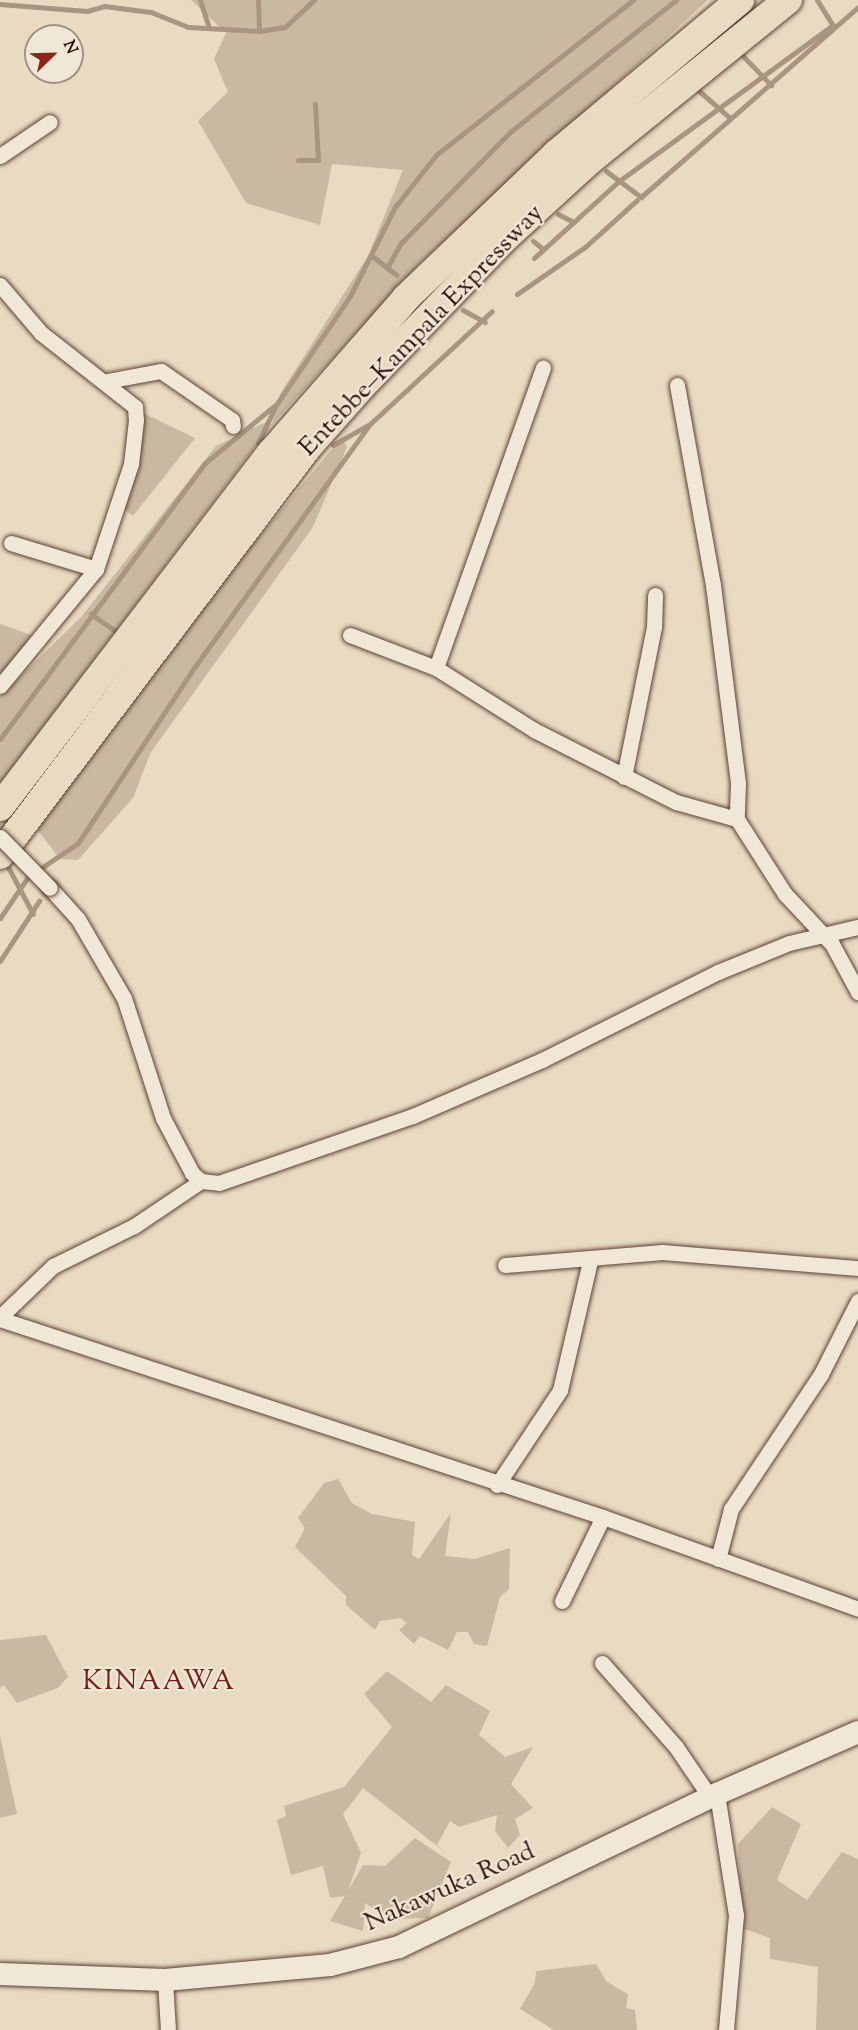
<!DOCTYPE html>
<meta charset="utf-8">
<style>
body{margin:0}
#map{position:relative;width:858px;height:2030px;overflow:hidden;background:#e9dac2;font-family:"Sorts Mill Goudy",serif}
div>[style]{position:absolute}
.green>*{inset:0;background:#c9b8a2}
.stream>*{height:5px;margin:-2.5px;padding:0 2.5px;transform-origin:2.5px;border-radius:2.5px;background:#a89582}
.roads{filter:drop-shadow(0 0 2px #5a4235) drop-shadow(0 0 2px #5a4235)}
.minor>*{height:15px;margin:-7.5px;padding:0 7.5px;transform-origin:7.5px;border-radius:7.5px;background:#f1e7d7}
.secondary>*{height:22px;margin:-11px;padding:0 11px;transform-origin:11px;border-radius:11px;background:#f1e7d7}
.motorway>*{height:28px;margin:-14px;padding:0 14px;transform-origin:14px;border-radius:14px;background:#e9dac2}
.bridges{filter:drop-shadow(0 0 2px #5a4235) drop-shadow(0 0 2px #5a4235)}
.minor-bridge>*{height:15px;margin:-7.5px;padding:0 7.5px;transform-origin:7.5px;border-radius:7.5px;background:#f1e7d7}
span{translate:-50% -50%;white-space:nowrap;text-align:center;line-height:1.15;-webkit-text-stroke:4.5px #f1e7d7;paint-order:stroke}
.street-label{font-size:26px;color:#2a1006}
.quarter-label{font-size:28px;color:#7a1f14;letter-spacing:1.5px}
.north{position:absolute;left:24px;top:24px;width:60px;height:60px;box-sizing:border-box;background:#f1e7d7;border:2px solid #a19183;border-radius:50%;rotate:67deg;font-size:16px;font-weight:700;line-height:24px;text-align:center;color:#2a1006}
.north::after{content:'';display:block;margin:auto;width:21px;height:27px;background:#8f2418;clip-path:polygon(50% 0,100% 100%,50% 72%,0 100%)}
</style>
<div id="map">
<div class="green">
<i style="clip-path:polygon(191px 0,708px 0,422px 261px,272px 424px,0 784px,0 696px,82px 616px,216px 446px,264px 423px,272px 424px,280px 394px,368px 256px,403px 170px,332px 164px,320px 225px,246px 203px,198px 121px,228px 92px,214px 59px,226px 33px)"></i>
<i style="clip-path:polygon(143px 413px,195px 438px,133px 516px,124px 509px,140px 463px)"></i>
<i style="clip-path:polygon(342px 437px,347px 447px,313px 527px,151px 752px,133px 798px,78px 860px,60px 859px,35px 827px,239px 561px)"></i>
<i style="clip-path:polygon(0 624px,34px 636px,0 678px)"></i>
<i style="clip-path:polygon(338px 1479px,352px 1503px,372px 1514px,415px 1522px,412px 1555px,419px 1559px,451px 1513px,445px 1556px,475px 1559px,510px 1548px,509px 1589px,500px 1597px,487px 1646px,474px 1644px,468px 1632px,457px 1632px,448px 1650px,420px 1636px,414px 1644px,399px 1630px,407px 1623px,400px 1618px,380px 1621px,375px 1630px,346px 1605px,346px 1596px,295px 1547px,305px 1528px,298px 1518px,324px 1483px)"></i>
<i style="clip-path:polygon(46px 1635px,68px 1677px,58px 1688px,17px 1703px,4px 1685px,0 1688px,0 1640px)"></i>
<i style="clip-path:polygon(387px 1671px,431px 1702px,446px 1685px,490px 1711px,479px 1735px,505px 1757px,533px 1747px,511px 1784px,533px 1808px,515px 1819px,520px 1835px,508px 1848px,495px 1831px,497px 1815px,459px 1827px,450px 1821px,437px 1845px,450px 1856px,363px 1788px,343px 1814px,361px 1853px,348px 1891px,363px 1865px,385px 1866px,415px 1838px,451px 1862px,428px 1918px,389px 1919px,365px 1903px,363px 1931px,330px 1921px,345px 1896px,330px 1898px,323px 1866px,291px 1875px,277px 1820px,286px 1816px,284px 1806px,344px 1787px,392px 1727px,364px 1694px)"></i>
<i style="clip-path:polygon(0 1736px,17px 1814px,0 1818px)"></i>
<i style="clip-path:polygon(772px 1807px,801px 1824px,777px 1880px,807px 1900px,842px 1852px,858px 1859px,858px 2030px,816px 2030px,818px 1967px,770px 1959px,770px 1938px,742px 1928px,738px 1844px)"></i>
<i style="clip-path:polygon(596px 1964px,607px 1982px,628px 1994px,626px 2008px,635px 2010px,637px 2030px,554px 2030px,520px 2009px,535px 1983px,536px 1971px)"></i>
</div>
<div class="stream">
<i style="left:200px;top:0;width:26px;rotate:72deg"></i>
<i style="left:258px;top:0;width:31px;rotate:88deg"></i>
<i style="left:817px;top:0;width:32px;rotate:58deg"></i>
<i style="left:0;top:4px;width:87px;rotate:4.6deg"></i>
<i style="left:87px;top:11px;width:18px;rotate:-16deg"></i>
<i style="left:104px;top:6px;width:47px;rotate:7.3deg"></i>
<i style="left:151px;top:12px;width:40px;rotate:22deg"></i>
<i style="left:188px;top:27px;width:71px;rotate:3.2deg"></i>
<i style="left:259px;top:31px;width:26px;rotate:-9deg"></i>
<i style="left:285px;top:27px;width:40px;rotate:-43deg"></i>
<i style="left:742px;top:55px;width:42px;rotate:46deg"></i>
<i style="left:699px;top:91px;width:41px;rotate:41.1deg"></i>
<i style="left:298px;top:160px;width:20px"></i>
<i style="left:318px;top:160px;width:56px;rotate:-93.1deg"></i>
<i style="left:606px;top:171px;width:44px;rotate:36.6deg"></i>
<i style="left:641px;top:197px;width:288px;rotate:-41.2deg"></i>
<i style="left:558px;top:214px;width:18px;rotate:27deg"></i>
<i style="left:533px;top:241px;width:13px;rotate:39deg"></i>
<i style="left:372px;top:256px;width:31px;rotate:38deg"></i>
<i style="left:534px;top:258px;width:115px;rotate:-42.2deg"></i>
<i style="left:619px;top:181px;width:265px;rotate:-36.1deg"></i>
<i style="left:387px;top:268px;width:29px;rotate:-61deg"></i>
<i style="left:401px;top:243px;width:156px;rotate:-45.5deg"></i>
<i style="left:510px;top:132px;width:212px;rotate:-38.5deg"></i>
<i style="left:517px;top:294px;width:83px;rotate:-34.7deg"></i>
<i style="left:585px;top:247px;width:70px;rotate:-42.1deg"></i>
<i style="left:463px;top:310px;width:25px;rotate:29deg"></i>
<i style="left:258px;top:443px;width:42px;rotate:-64.7deg"></i>
<i style="left:276px;top:405px;width:132px;rotate:-55.8deg"></i>
<i style="left:350px;top:296px;width:100px;rotate:-63.2deg"></i>
<i style="left:395px;top:207px;width:66px;rotate:-51.7deg"></i>
<i style="left:436px;top:155px;width:251px;rotate:-38.2deg"></i>
<i style="left:333px;top:445px;width:40px;rotate:-29.7deg"></i>
<i style="left:91px;top:614px;width:29px;rotate:35deg"></i>
<i style="left:0;top:739px;width:344px;rotate:-53.4deg"></i>
<i style="left:205px;top:463px;width:89px;rotate:-39.6deg"></i>
<i style="left:8px;top:867px;width:53px;rotate:62deg"></i>
<i style="left:0;top:918px;width:50px;rotate:-55.7deg"></i>
<i style="left:28px;top:877px;width:60px;rotate:-34.2deg"></i>
<i style="left:78px;top:843px;width:214px;rotate:-56.5deg"></i>
<i style="left:196px;top:665px;width:297px;rotate:-54.2deg"></i>
<i style="left:370px;top:424px;width:166px;rotate:-42.8deg"></i>
<i style="left:0;top:961px;width:72px;rotate:-57deg"></i>
</div>
<div class="roads">
<div class="minor">
<i style="left:0;top:156px;width:60px;rotate:-34.2deg"></i>
<i style="left:0;top:285px;width:63px;rotate:49.5deg"></i>
<i style="left:41px;top:333px;width:120px;rotate:38.2deg"></i>
<i style="left:135px;top:407px;width:13px;rotate:86deg"></i>
<i style="left:136px;top:420px;width:44px;rotate:96.5deg"></i>
<i style="left:131px;top:464px;width:111px;rotate:108.4deg"></i>
<i style="left:96px;top:569px;width:151px;rotate:129.4deg"></i>
<i style="left:107px;top:381px;width:55px;rotate:-10.5deg"></i>
<i style="left:161px;top:371px;width:86px;rotate:34.6deg"></i>
<i style="left:232px;top:420px;width:6px;rotate:81deg"></i>
<i style="left:677px;top:385px;width:203px;rotate:79.8deg"></i>
<i style="left:713px;top:585px;width:200px;rotate:82.8deg"></i>
<i style="left:738px;top:783px;width:36px;rotate:92deg"></i>
<i style="left:11px;top:543px;width:89px;rotate:17deg"></i>
<i style="left:350px;top:635px;width:92px;rotate:21deg"></i>
<i style="left:436px;top:668px;width:116px;rotate:32.3deg"></i>
<i style="left:534px;top:730px;width:159px;rotate:26.9deg"></i>
<i style="left:676px;top:802px;width:63px;rotate:15.6deg"></i>
<i style="left:737px;top:819px;width:89px;rotate:57.4deg"></i>
<i style="left:785px;top:894px;width:69px;rotate:46.8deg"></i>
<i style="left:832px;top:944px;width:55px;rotate:61.6deg"></i>
<i style="left:436px;top:668px;width:319px;rotate:-70.4deg"></i>
<i style="left:624px;top:777px;width:153px;rotate:-78.7deg"></i>
<i style="left:654px;top:627px;width:32px;rotate:-88deg"></i>
<i style="left:50px;top:888px;width:42px;rotate:47.9deg"></i>
<i style="left:78px;top:919px;width:91px;rotate:59.8deg"></i>
<i style="left:124px;top:998px;width:126px;rotate:72deg"></i>
<i style="left:163px;top:1118px;width:62px;rotate:62.2deg"></i>
<i style="left:192px;top:1173px;width:12px;rotate:42deg"></i>
<i style="left:201px;top:1181px;width:18px;rotate:6deg"></i>
<i style="left:219px;top:1183px;width:205px;rotate:-19.1deg"></i>
<i style="left:413px;top:1116px;width:141px;rotate:-23.5deg"></i>
<i style="left:542px;top:1060px;width:197px;rotate:-26.6deg"></i>
<i style="left:718px;top:972px;width:77px;rotate:-22.2deg"></i>
<i style="left:789px;top:943px;width:71px;rotate:-13.1deg"></i>
<i style="left:505px;top:1265px;width:158px;rotate:-4.7deg"></i>
<i style="left:662px;top:1252px;width:197px;rotate:4.7deg"></i>
<i style="left:0;top:1317px;width:74px;rotate:-43.9deg"></i>
<i style="left:53px;top:1266px;width:90px;rotate:-26.3deg"></i>
<i style="left:134px;top:1226px;width:81px;rotate:-33.9deg"></i>
<i style="left:0;top:1319px;width:635px;rotate:18.18deg"></i>
<i style="left:603px;top:1517px;width:271px;rotate:19.8deg"></i>
<i style="left:497px;top:1485px;width:114px;rotate:-56.4deg"></i>
<i style="left:560px;top:1390px;width:132px;rotate:-76.9deg"></i>
<i style="left:718px;top:1559px;width:52px;rotate:-75.4deg"></i>
<i style="left:731px;top:1509px;width:162px;rotate:-56.3deg"></i>
<i style="left:821px;top:1374px;width:82px;rotate:-63.1deg"></i>
<i style="left:562px;top:1601px;width:93px;rotate:-64deg"></i>
<i style="left:602px;top:1663px;width:112px;rotate:48.6deg"></i>
<i style="left:676px;top:1747px;width:60px;rotate:55.8deg"></i>
<i style="left:717px;top:1794px;width:122px;rotate:81.1deg"></i>
<i style="left:736px;top:1915px;width:115px;rotate:95deg"></i>
<i style="left:165px;top:1980px;width:50px;rotate:86.6deg"></i>
</div>
<div class="secondary">
<i style="left:0;top:1974px;width:165px;rotate:2.1deg"></i>
<i style="left:165px;top:1980px;width:166px;rotate:-5.2deg"></i>
<i style="left:330px;top:1965px;width:71px;rotate:-14.6deg"></i>
<i style="left:399px;top:1947px;width:353px;rotate:-25.7deg"></i>
<i style="left:717px;top:1794px;width:154px;rotate:-23.7deg"></i>
</div>
<div class="motorway">
<i style="left:0;top:807px;width:446px;rotate:-52.6deg"></i>
<i style="left:271px;top:453px;width:206px;rotate:-48.9deg"></i>
<i style="left:406px;top:298px;width:208px;rotate:-43.8deg"></i>
<i style="left:556px;top:154px;width:240px;rotate:-39.9deg"></i>
<i style="left:0;top:855px;width:510px;rotate:-52.97deg"></i>
<i style="left:307px;top:448px;width:81px;rotate:-48.5deg"></i>
<i style="left:361px;top:387px;width:210px;rotate:-46deg"></i>
<i style="left:507px;top:236px;width:111px;rotate:-42.4deg"></i>
<i style="left:589px;top:161px;width:256px;rotate:-39deg"></i>
</div>
</div>
<div class="bridges">
<div class="minor-bridge">
<i style="left:0;top:837px;width:71px;rotate:45.6deg"></i>
</div>
</div>
<div class="street-label">
<span style="left:422px;top:331px;rotate:-46deg">Entebbe–Kampala Expressway</span>
<span style="left:450px;top:1888px;rotate:-24deg">Nakawuka Road</span>
</div>
<div class="quarter-label">
<span style="left:159px;top:1682px">KINAAWA</span>
</div>
<div class="north">N</div>
</div>
